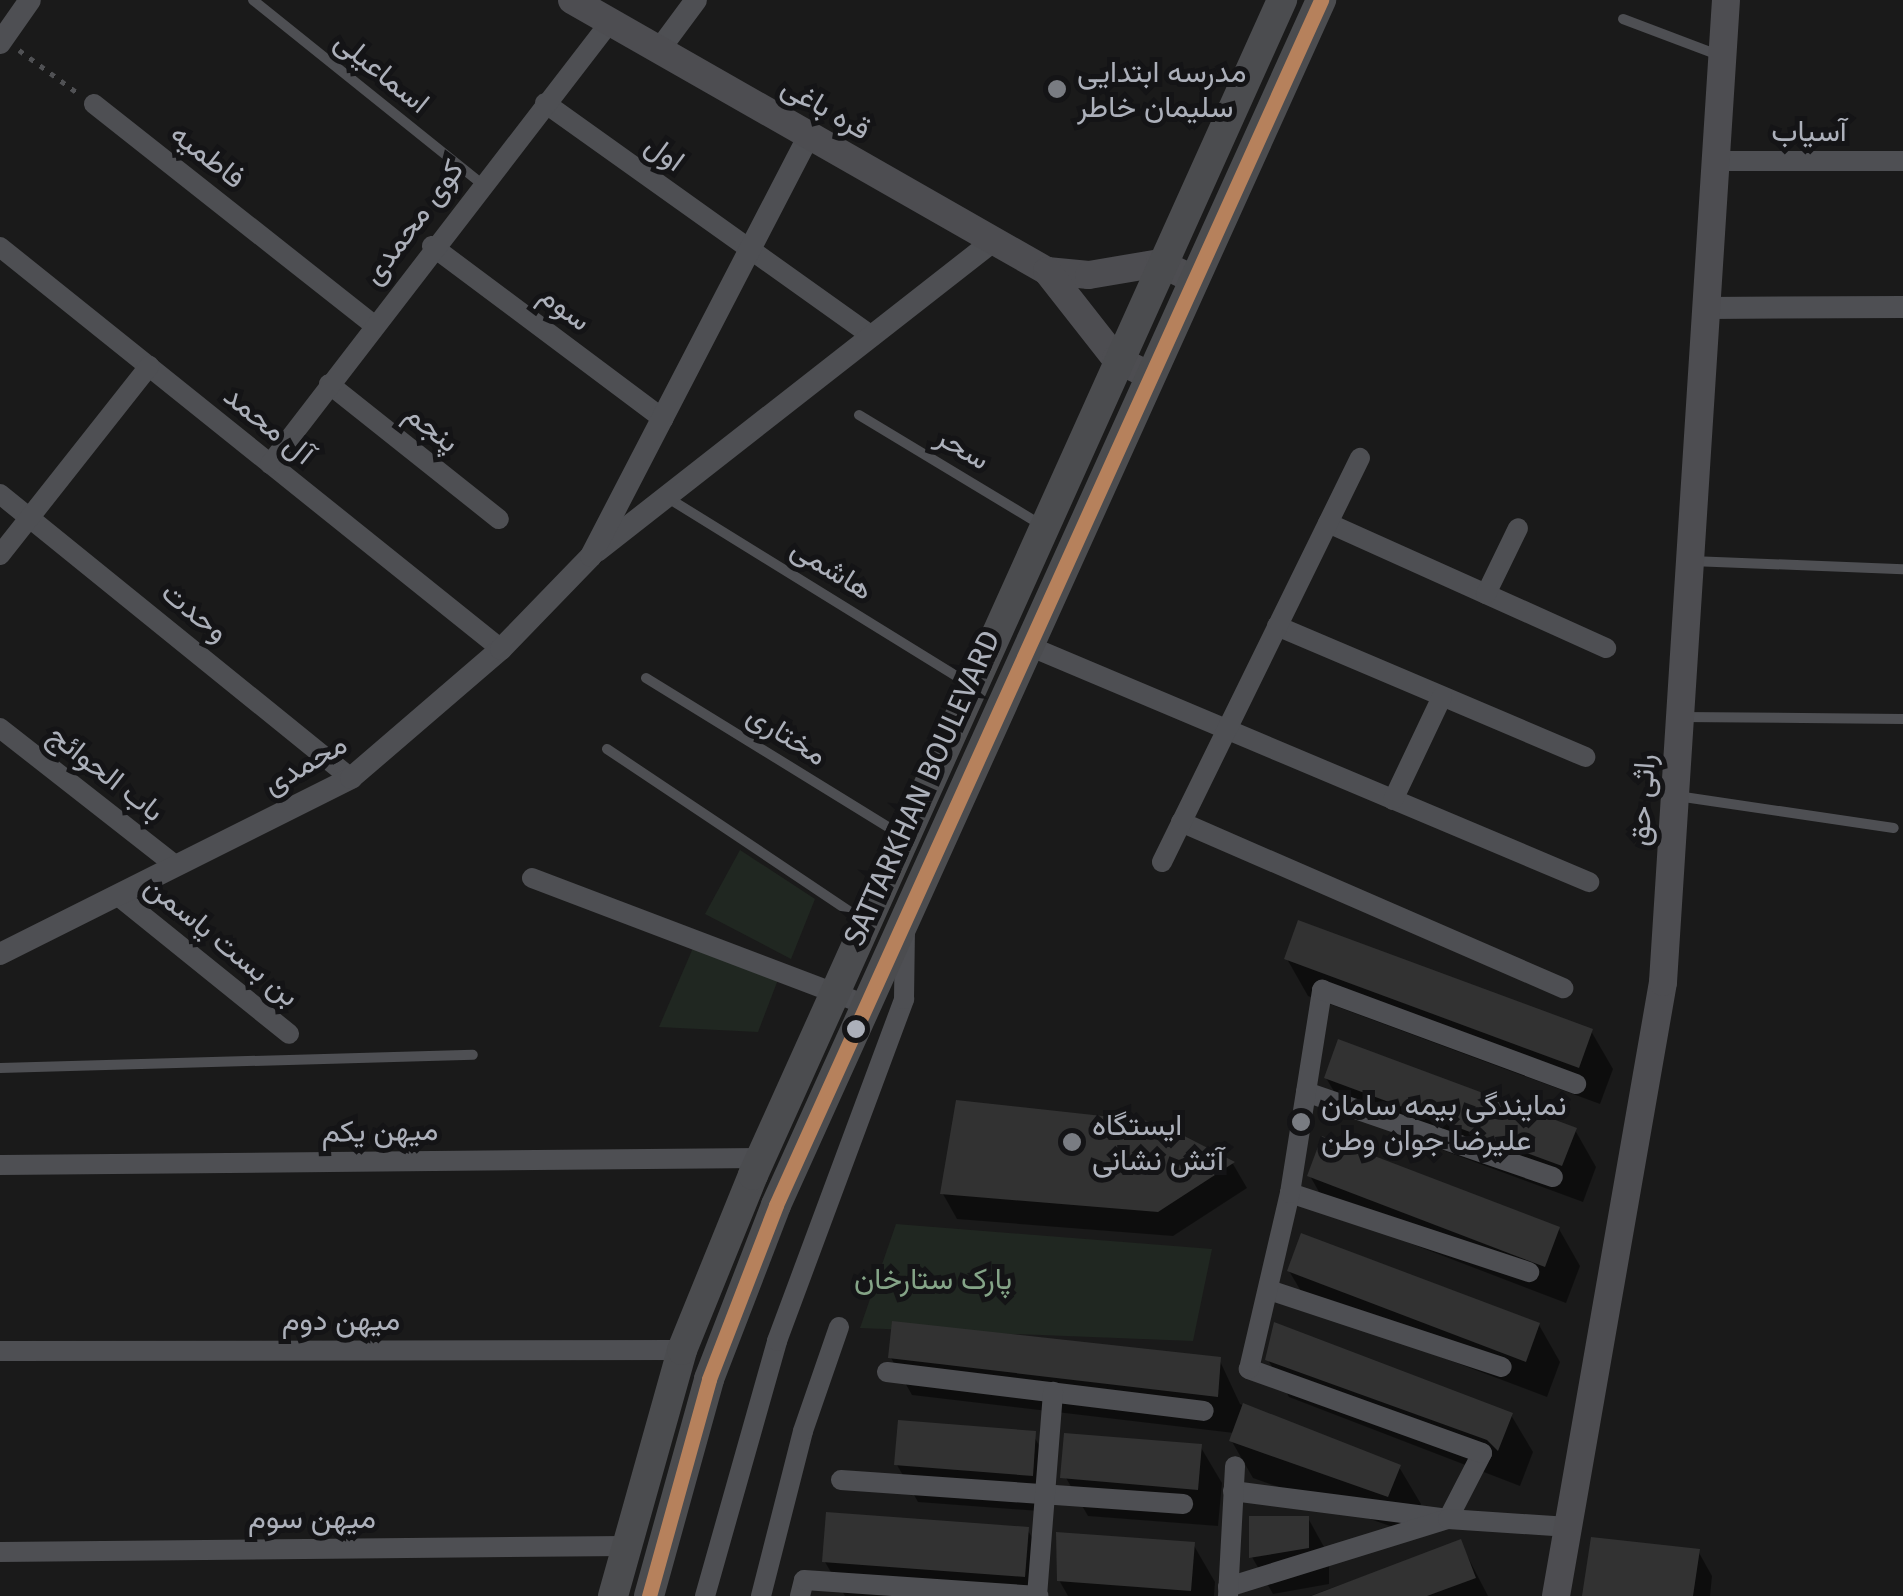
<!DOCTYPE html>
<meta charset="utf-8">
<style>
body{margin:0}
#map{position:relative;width:1903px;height:1596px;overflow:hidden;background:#1a1a1a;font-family:"Fira Sans",Vazirmatn,sans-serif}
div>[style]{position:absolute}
.green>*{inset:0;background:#202721}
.shadow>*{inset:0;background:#0007}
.building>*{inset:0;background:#323232}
.path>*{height:5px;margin-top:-2.5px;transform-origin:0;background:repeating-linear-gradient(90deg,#505154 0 5px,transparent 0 13px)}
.service>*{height:10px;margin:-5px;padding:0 5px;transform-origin:5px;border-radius:5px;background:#4e4f53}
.minor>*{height:20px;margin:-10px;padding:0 10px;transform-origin:10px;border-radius:10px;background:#4e4f53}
.tertiary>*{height:22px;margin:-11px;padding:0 11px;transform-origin:11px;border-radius:11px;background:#4e4f53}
.secondary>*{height:28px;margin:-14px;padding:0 14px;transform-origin:14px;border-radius:14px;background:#4d4d51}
.primary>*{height:30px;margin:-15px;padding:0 15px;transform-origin:15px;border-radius:15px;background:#4b4c4f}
.bus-1>*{height:15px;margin:-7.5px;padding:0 7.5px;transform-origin:7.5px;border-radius:7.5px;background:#b6815c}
.dots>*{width:28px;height:28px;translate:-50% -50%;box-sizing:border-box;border:5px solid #141416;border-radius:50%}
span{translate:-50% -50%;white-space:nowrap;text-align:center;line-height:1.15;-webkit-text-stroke:10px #141416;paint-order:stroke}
.street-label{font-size:30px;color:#acb0ba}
.poi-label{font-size:30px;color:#acb0ba}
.left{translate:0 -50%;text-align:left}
.park-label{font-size:30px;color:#84a487}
</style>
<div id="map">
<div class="green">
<i style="clip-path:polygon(740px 850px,815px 899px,791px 959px,705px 914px)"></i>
<i style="clip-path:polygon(693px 948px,779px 977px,758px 1032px,659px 1027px)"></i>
<i style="clip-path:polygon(896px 1224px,1212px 1249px,1193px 1341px,860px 1328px)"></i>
</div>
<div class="shadow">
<i style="clip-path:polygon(1287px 959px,1591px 1031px,1613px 1069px,1600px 1104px,1308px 996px)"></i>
<i style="clip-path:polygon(1326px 1078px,1575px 1130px,1596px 1167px,1583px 1202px,1348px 1115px)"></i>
<i style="clip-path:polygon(1157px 1124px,1233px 1164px,1247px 1188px,1173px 1236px,957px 1219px,943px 1194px)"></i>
<i style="clip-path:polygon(1310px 1176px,1559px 1229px,1580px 1266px,1566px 1303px,1331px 1213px)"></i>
<i style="clip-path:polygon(1289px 1271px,1539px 1325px,1560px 1362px,1547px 1397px,1311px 1308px)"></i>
<i style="clip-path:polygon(891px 1358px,1219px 1359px,1240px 1404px,1399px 1467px,1421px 1504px,1410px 1533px,1253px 1478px,1231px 1440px,1234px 1433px,912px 1395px)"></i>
<i style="clip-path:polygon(1268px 1360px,1511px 1415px,1533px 1452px,1520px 1486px,1289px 1397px)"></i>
<i style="clip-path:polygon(1032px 1433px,1053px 1470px,1053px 1512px,918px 1502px,897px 1465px)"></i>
<i style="clip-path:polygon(1200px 1446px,1222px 1483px,1218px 1526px,1088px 1516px,1066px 1478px)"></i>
<i style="clip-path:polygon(1308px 1518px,1329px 1556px,1329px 1584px,1273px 1594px,1252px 1557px)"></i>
<i style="clip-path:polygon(1027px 1529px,1049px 1566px,1046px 1596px,845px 1596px,825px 1562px)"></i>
<i style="clip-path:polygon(1460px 1542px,1488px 1596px,1310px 1596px,1329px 1589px)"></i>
<i style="clip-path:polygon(1193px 1544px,1215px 1582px,1214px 1596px,1068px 1596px,1059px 1580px)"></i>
<i style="clip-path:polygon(1698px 1551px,1712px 1576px,1710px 1596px,1584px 1596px)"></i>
</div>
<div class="building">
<i style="clip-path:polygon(1298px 920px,1593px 1029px,1579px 1068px,1284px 959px)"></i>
<i style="clip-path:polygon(1338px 1039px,1577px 1128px,1562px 1166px,1324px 1078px)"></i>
<i style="clip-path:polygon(956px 1100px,1157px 1122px,1235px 1162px,1158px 1212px,940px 1194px)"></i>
<i style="clip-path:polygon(1322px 1136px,1560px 1227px,1545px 1267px,1307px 1176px)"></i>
<i style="clip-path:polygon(1301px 1233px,1540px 1323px,1526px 1362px,1287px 1271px)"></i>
<i style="clip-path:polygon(892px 1321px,1221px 1357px,1218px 1397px,888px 1358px)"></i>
<i style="clip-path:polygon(1274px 1322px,1513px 1413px,1498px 1451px,1487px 1440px,1265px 1360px)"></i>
<i style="clip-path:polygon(1243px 1403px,1401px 1465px,1388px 1497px,1229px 1441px)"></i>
<i style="clip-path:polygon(898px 1420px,1036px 1431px,1033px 1476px,894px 1465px)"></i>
<i style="clip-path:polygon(1064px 1433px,1202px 1444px,1198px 1490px,1060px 1478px)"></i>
<i style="clip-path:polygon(826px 1512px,1029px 1527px,1025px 1577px,822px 1562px)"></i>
<i style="clip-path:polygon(1249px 1516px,1309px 1516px,1309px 1548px,1249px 1558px)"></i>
<i style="clip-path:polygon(1056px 1532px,1195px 1542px,1191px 1591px,1057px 1581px)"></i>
<i style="clip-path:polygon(1591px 1537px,1700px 1549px,1693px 1596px,1582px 1596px)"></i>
<i style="clip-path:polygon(1461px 1539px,1476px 1578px,1427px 1596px,1311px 1596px)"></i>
</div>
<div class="path">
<i style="left:19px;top:50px;width:74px;rotate:36.3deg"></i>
</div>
<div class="service">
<i style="left:253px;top:0;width:292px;rotate:38.8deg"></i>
<i style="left:1623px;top:19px;width:105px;rotate:20.7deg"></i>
<i style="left:859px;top:415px;width:211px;rotate:31.1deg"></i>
<i style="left:668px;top:498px;width:352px;rotate:31.7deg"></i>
<i style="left:1691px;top:561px;width:212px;rotate:2.2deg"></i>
<i style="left:646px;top:678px;width:298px;rotate:31.6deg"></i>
<i style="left:1681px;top:717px;width:222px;rotate:0.5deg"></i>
<i style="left:607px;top:749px;width:307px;rotate:33.8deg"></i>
<i style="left:1677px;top:796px;width:219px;rotate:8.4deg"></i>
<i style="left:0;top:1068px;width:473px;rotate:-1.6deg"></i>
</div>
<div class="minor">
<i style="left:545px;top:103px;width:402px;rotate:35.5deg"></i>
<i style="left:94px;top:104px;width:355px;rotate:38.3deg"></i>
<i style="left:1715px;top:161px;width:188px"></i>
<i style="left:432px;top:246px;width:289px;rotate:36.8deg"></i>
<i style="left:0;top:247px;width:642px;rotate:38.74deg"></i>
<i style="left:329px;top:384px;width:217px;rotate:38.5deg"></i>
<i style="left:270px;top:464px;width:558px;rotate:-52.43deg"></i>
<i style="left:0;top:494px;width:452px;rotate:39deg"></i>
<i style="left:1328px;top:523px;width:305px;rotate:24.2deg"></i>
<i style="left:0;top:555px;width:241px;rotate:-51.7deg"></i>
<i style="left:1486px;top:594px;width:73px;rotate:-64.1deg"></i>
<i style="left:1277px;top:626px;width:335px;rotate:23deg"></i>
<i style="left:1029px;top:646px;width:608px;rotate:22.85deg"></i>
<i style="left:0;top:728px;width:222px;rotate:38.1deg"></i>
<i style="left:1393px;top:800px;width:114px;rotate:-64.6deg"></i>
<i style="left:1181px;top:822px;width:417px;rotate:23.5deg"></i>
<i style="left:1162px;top:862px;width:450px;rotate:-63.9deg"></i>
<i style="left:532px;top:878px;width:357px;rotate:20.8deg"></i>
<i style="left:117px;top:895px;width:221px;rotate:38.9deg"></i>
<i style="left:1306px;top:1092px;width:261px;rotate:19deg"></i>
<i style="left:0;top:1165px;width:760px;rotate:-0.53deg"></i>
<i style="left:1290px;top:1193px;width:252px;rotate:18.3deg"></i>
<i style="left:1269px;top:1290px;width:245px;rotate:18.3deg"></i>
<i style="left:0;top:1351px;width:682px;rotate:-0.08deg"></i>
<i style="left:887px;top:1372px;width:319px;rotate:7deg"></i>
<i style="left:841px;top:1480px;width:343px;rotate:4deg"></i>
<i style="left:1233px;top:1491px;width:217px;rotate:7.4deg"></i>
<i style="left:1448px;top:1519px;width:74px;rotate:-62.7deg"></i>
<i style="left:1482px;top:1453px;width:248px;rotate:-160.2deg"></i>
<i style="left:1249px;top:1369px;width:181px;rotate:-76.9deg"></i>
<i style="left:1290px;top:1193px;width:206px;rotate:-81deg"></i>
<i style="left:1322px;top:990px;width:271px;rotate:20.3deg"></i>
<i style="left:0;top:1552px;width:625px;rotate:-0.55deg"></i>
<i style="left:1228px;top:1587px;width:230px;rotate:-17.2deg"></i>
<i style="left:1448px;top:1519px;width:121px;rotate:3.8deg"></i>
<i style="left:705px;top:1596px;width:265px;rotate:-74.2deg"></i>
<i style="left:777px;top:1341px;width:365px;rotate:-69.6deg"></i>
<i style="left:904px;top:999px;width:68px;rotate:-89.2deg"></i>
<i style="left:761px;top:1596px;width:170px;rotate:-75.7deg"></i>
<i style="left:803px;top:1431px;width:110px;rotate:-70.9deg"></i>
<i style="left:800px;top:1596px;width:16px;rotate:-76deg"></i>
<i style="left:804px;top:1580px;width:235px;rotate:3.9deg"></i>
<i style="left:1037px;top:1596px;width:205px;rotate:-85.5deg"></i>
<i style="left:1228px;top:1596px;width:130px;rotate:-86.9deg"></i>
</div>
<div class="tertiary">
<i style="left:0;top:43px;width:52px;rotate:-55.1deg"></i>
<i style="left:659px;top:50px;width:62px;rotate:-53.5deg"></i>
<i style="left:1706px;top:308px;width:197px;rotate:-0.3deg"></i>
<i style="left:597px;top:551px;width:502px;rotate:-38.04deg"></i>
<i style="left:0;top:954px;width:393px;rotate:-26.6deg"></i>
<i style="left:351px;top:778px;width:198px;rotate:-40.7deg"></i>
<i style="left:501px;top:649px;width:129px;rotate:-45.9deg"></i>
<i style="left:591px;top:556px;width:474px;rotate:-62.6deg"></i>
</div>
<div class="secondary">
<i style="left:572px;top:0;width:547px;rotate:29.71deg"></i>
<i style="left:1047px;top:271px;width:42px;rotate:5.4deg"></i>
<i style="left:1089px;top:275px;width:72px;rotate:-9.6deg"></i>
<i style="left:1160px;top:263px;width:39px;rotate:26deg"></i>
<i style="left:1047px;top:271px;width:112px;rotate:51.9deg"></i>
<i style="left:1116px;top:359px;width:37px;rotate:26deg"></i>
<i style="left:1556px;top:1596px;width:623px;rotate:-80.11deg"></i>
<i style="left:1663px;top:982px;width:984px;rotate:-86.33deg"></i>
</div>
<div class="primary">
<i style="left:613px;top:1596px;width:255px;rotate:-74.3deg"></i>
<i style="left:682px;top:1350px;width:189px;rotate:-67.9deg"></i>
<i style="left:753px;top:1175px;width:1289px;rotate:-65.76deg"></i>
<i style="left:649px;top:1596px;width:225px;rotate:-74.5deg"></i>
<i style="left:709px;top:1379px;width:186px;rotate:-68.9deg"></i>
<i style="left:776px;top:1205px;width:1323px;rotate:-65.66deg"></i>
</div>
<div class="bus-1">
<i style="left:649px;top:1596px;width:225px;rotate:-74.5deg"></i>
<i style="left:709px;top:1379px;width:186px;rotate:-68.9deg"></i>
<i style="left:776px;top:1205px;width:1323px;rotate:-65.66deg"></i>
</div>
<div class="dots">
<i style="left:1057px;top:89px;background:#797c82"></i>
<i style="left:856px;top:1029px;background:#acb0ba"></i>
<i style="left:1301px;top:1122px;background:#797c82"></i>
<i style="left:1072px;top:1142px;background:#797c82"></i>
</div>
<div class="street-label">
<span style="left:382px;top:72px;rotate:39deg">اسماعیلی</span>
<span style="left:826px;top:108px;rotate:30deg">قره باغی</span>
<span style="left:1809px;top:131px">آسیاب</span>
<span style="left:665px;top:153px;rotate:36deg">اول</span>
<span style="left:208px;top:156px;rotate:38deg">فاطمیه</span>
<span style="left:413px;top:222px;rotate:-53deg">کوی محمدی</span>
<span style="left:565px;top:308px;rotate:37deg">سوم</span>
<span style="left:269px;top:425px;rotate:39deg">آل محمد</span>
<span style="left:432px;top:428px;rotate:38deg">پنجم</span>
<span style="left:963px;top:448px;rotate:31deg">سحر</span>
<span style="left:832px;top:569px;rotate:32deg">هاشمی</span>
<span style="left:195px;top:612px;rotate:39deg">وحدت</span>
<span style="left:787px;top:735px;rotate:32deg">مختاری</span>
<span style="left:305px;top:764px;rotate:-30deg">محمدی</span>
<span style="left:106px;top:773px;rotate:38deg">باب الحوائج</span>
<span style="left:922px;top:788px;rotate:-66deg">SATTARKHAN BOULEVARD</span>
<span style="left:1642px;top:800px;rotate:-86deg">راثی حق</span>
<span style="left:222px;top:941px;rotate:39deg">بن بست یاسمن</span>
<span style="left:380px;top:1131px;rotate:-1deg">میهن یکم</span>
<span style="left:341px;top:1320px">میهن دوم</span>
<span style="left:312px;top:1518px">میهن سوم</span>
</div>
<div class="poi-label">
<span class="left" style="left:1077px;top:89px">مدرسه ابتدایی<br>سلیمان خاطر</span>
<span class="left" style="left:1321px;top:1122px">نمایندگی بیمه سامان<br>علیرضا جوان وطن</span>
<span class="left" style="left:1092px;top:1142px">ایستگاه<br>آتش نشانی</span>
</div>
<div class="park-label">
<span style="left:933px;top:1279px">پارک ستارخان</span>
</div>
</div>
